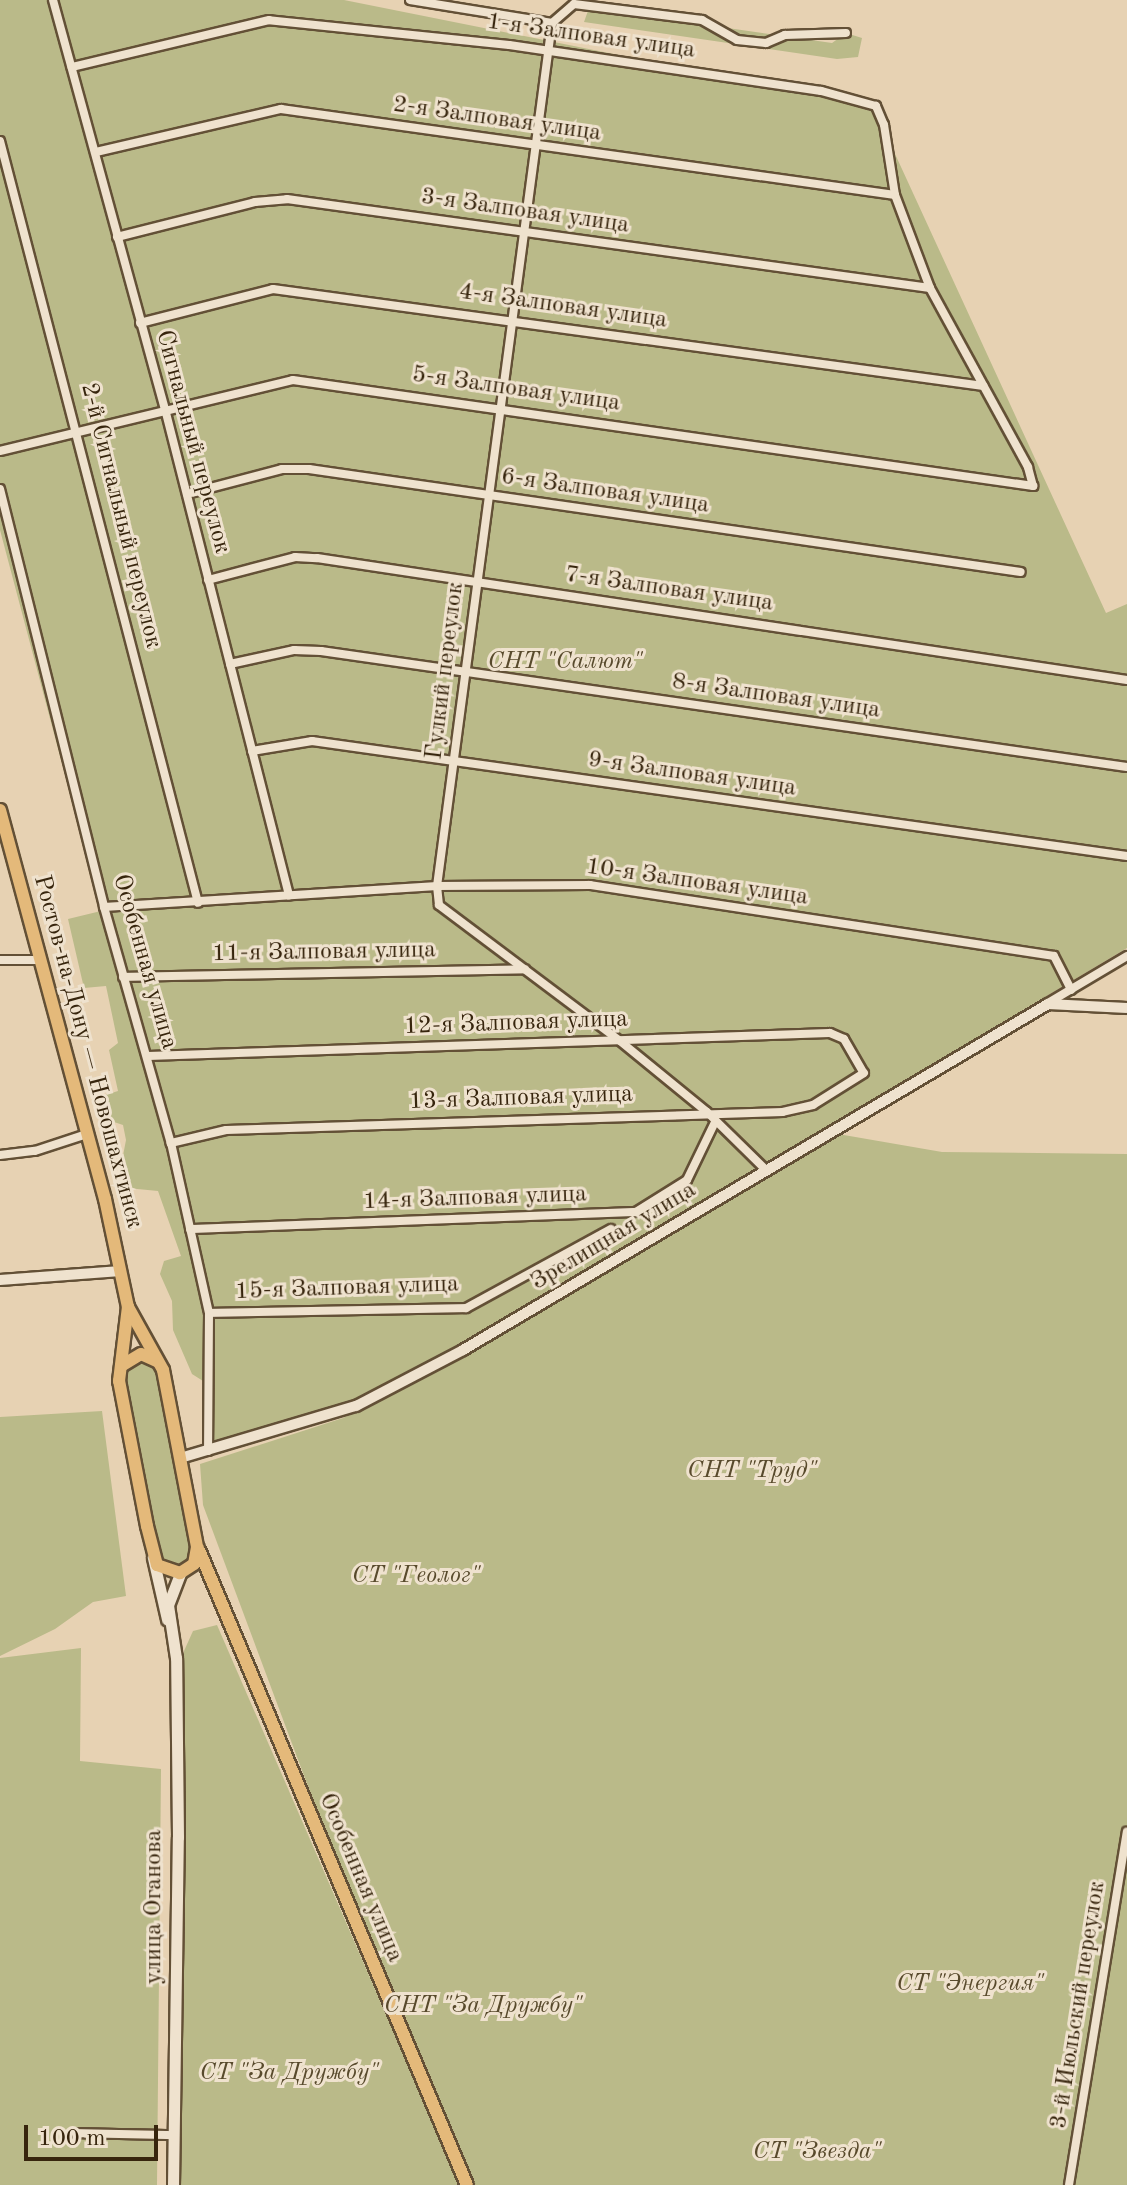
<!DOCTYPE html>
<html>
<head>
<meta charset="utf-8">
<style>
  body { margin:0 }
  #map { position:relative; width:1127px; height:2185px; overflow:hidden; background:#e7d2b3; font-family:"Old Standard TT",serif }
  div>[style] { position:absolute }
  .green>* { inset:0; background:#baba89 }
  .roads { filter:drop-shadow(2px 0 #635036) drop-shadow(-2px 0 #635036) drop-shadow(0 2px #635036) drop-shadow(0 -2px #635036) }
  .minor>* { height:8px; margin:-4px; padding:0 4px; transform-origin:4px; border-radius:4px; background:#efe2ce }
  .tertiary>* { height:10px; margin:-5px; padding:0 5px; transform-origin:5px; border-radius:5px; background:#efe2ce }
  .secondary>* { height:11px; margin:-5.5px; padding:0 5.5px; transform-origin:5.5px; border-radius:5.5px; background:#efe2ce }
  .primary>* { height:12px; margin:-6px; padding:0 6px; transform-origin:6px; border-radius:6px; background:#e4b97a }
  span { translate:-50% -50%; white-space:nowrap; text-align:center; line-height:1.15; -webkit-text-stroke:6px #efe2ce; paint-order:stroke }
  .street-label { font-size:24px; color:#37250d }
  .park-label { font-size:24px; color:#584a2c; font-style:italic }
  .scale { position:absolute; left:24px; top:2125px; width:134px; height:36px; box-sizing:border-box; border:4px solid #37250d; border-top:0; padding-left:10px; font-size:24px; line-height:28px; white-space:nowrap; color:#37250d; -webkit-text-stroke:6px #efe2ce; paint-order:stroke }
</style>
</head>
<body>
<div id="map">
  <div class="green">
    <i style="clip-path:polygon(0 0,344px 0,873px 106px,1106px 613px,1127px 604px,1127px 948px,479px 1335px,342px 1408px,206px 1448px,205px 1369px,203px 1381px,192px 1374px,173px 1330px,172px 1301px,160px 1274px,164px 1261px,181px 1256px,158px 1191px,117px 1187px,126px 1140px,123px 1125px,111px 1121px,105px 1095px,118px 1091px,109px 1050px,118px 1043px,106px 986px,84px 988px,68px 919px,101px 911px,0 530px)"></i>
    <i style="clip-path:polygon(589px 8px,832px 43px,846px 33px,862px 38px,858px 57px,837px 59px,584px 22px)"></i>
    <i style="clip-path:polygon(838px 1134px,942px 1152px,1127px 1154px,1127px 2185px,473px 2185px,328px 1840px,203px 1505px,200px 1464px,343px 1418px,393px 1394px)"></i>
    <i style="clip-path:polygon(143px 1360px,157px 1372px,192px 1549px,187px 1563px,176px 1568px,159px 1557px,124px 1379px,126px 1368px)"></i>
    <i style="clip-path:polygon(102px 1411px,126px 1596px,93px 1602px,55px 1629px,0 1656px,0 1417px)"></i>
    <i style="clip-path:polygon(217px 1625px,460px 2185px,174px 2185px,184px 1651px,193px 1631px)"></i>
    <i style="clip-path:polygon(81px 1648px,80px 1761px,161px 1769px,157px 2185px,0 2185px,0 1658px)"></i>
  </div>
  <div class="roads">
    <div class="minor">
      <i style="left:53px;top:0;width:424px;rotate:74.7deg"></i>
      <i style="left:165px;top:409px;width:502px;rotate:75.69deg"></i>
      <i style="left:410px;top:0;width:144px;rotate:9.2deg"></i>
      <i style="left:552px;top:23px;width:29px;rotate:-41deg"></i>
      <i style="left:574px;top:4px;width:129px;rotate:7.1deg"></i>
      <i style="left:702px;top:20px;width:40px;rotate:29.7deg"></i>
      <i style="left:737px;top:40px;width:29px;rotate:6deg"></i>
      <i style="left:766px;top:43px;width:21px;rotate:-23deg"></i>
      <i style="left:785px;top:35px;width:61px;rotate:-1.9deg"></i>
      <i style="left:552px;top:23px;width:871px;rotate:97.59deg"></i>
      <i style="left:437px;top:886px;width:19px;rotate:84deg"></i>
      <i style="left:439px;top:905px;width:226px;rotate:36.9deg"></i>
      <i style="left:620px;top:1041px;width:112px;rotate:39.2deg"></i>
      <i style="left:707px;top:1112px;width:84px;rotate:44.5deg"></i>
      <i style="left:0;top:141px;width:787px;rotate:75.43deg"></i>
      <i style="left:96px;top:152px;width:190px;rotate:-13.1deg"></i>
      <i style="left:281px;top:109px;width:620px;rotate:7.97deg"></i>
      <i style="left:117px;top:237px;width:142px;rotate:-14.2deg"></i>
      <i style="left:255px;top:202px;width:32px;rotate:-5deg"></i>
      <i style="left:287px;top:199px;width:649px;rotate:7.88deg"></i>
      <i style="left:140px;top:323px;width:137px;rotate:-14.3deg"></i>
      <i style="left:273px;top:289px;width:717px;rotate:7.78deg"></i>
      <i style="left:0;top:451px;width:301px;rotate:-13.6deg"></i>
      <i style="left:293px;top:380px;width:748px;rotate:8.15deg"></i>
      <i style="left:1033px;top:486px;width:20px;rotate:-105deg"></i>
      <i style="left:1028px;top:467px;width:204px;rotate:-118.7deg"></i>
      <i style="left:930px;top:288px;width:99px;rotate:-110.6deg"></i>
      <i style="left:895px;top:195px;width:71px;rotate:-98.9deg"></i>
      <i style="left:884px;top:125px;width:21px;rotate:-113deg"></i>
      <i style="left:876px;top:106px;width:57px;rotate:-164.7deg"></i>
      <i style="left:821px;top:91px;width:315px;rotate:-171.6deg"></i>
      <i style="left:509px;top:45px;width:241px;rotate:-174.1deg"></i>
      <i style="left:269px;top:20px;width:203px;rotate:166.6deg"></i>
      <i style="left:0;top:489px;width:431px;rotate:76deg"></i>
      <i style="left:104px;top:907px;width:245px;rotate:74.2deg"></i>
      <i style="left:171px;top:1143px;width:174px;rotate:77.4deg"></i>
      <i style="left:209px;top:1313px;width:138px;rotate:90.4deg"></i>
      <i style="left:187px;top:494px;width:98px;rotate:-14.7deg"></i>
      <i style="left:282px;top:469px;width:27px"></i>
      <i style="left:309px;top:469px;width:719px;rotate:8.23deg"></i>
      <i style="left:208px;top:580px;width:90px;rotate:-14.8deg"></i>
      <i style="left:295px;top:557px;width:22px;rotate:3deg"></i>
      <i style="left:317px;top:558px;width:819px;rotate:8.57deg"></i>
      <i style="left:230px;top:664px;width:66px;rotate:-12.3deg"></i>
      <i style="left:294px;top:650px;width:27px;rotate:2deg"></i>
      <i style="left:321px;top:651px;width:814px;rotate:8.19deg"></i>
      <i style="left:252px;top:751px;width:61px;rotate:-9.5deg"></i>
      <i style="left:312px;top:741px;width:823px;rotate:8.03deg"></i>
      <i style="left:104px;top:907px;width:334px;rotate:-3.6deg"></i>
      <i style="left:437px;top:886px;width:153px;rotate:-0.4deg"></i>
      <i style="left:590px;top:885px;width:469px;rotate:8.7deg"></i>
      <i style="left:1054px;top:956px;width:38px;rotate:63deg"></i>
      <i style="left:0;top:960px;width:39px"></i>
      <i style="left:123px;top:977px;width:402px;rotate:-1.1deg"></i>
      <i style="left:1048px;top:1003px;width:92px;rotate:-30.7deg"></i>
      <i style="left:148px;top:1056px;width:682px;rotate:-1.93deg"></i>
      <i style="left:830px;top:1033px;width:15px;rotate:23deg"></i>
      <i style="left:844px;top:1039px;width:39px;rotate:60deg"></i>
      <i style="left:864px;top:1073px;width:60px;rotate:147.9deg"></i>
      <i style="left:813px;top:1105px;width:31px;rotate:167deg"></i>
      <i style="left:783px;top:1112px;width:557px;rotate:178.15deg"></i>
      <i style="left:226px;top:1130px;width:57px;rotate:166.7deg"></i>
      <i style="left:0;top:1155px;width:35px;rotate:-7deg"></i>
      <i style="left:35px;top:1151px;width:55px;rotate:-18.1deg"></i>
      <i style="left:190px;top:1229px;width:446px;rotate:-2.2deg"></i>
      <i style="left:636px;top:1212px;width:60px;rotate:-32.1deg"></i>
      <i style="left:687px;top:1180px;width:64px;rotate:-64.2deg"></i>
      <i style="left:209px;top:1313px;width:257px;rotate:-1.1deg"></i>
      <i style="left:466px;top:1308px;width:165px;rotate:-28.6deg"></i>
      <i style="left:76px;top:2133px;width:98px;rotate:1.2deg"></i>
      <i style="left:1069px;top:2185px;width:358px;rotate:-80.7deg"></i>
    </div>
    <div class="tertiary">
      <i style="left:0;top:1280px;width:121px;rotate:-4.3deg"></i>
      <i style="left:180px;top:1458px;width:184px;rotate:-16.5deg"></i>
      <i style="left:356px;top:1406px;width:121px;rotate:-27.6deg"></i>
      <i style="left:463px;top:1350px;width:680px;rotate:-30.6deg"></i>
      <i style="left:1048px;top:1004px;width:79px;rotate:2.9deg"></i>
    </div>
    <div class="secondary">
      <i style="left:153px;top:1558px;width:63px;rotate:77.1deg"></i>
      <i style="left:173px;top:2185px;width:348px;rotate:-89.2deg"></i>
      <i style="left:178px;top:1837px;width:179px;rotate:-90.6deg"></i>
      <i style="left:176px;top:1658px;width:54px;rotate:-98.6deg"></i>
      <i style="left:168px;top:1605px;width:34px;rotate:-69deg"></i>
    </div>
    <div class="primary">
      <i style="left:0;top:810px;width:403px;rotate:74.9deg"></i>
      <i style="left:105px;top:1199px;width:110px;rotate:78deg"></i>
      <i style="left:128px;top:1307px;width:72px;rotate:60.9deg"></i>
      <i style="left:163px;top:1370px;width:180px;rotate:79.1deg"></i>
      <i style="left:197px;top:1547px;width:17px;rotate:100deg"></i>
      <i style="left:194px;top:1564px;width:17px;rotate:147deg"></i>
      <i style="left:180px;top:1573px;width:24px;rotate:-161deg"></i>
      <i style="left:157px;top:1565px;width:40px;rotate:-104.4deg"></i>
      <i style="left:147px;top:1526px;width:148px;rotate:-100.9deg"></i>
      <i style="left:119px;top:1381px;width:75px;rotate:-83.1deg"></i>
      <i style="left:121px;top:1366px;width:23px;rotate:-31deg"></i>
      <i style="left:141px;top:1354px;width:17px;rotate:24deg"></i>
      <i style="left:199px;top:1550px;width:689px;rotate:67.12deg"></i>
    </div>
  </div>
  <div class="street-label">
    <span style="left:591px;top:37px;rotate:8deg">1-я Залповая улица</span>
    <span style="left:497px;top:120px;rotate:8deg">2-я Залповая улица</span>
    <span style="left:525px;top:212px;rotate:8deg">3-я Залповая улица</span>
    <span style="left:563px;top:307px;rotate:8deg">4-я Залповая улица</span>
    <span style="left:516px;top:390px;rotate:8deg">5-я Залповая улица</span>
    <span style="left:192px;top:442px;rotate:75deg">Сигнальный переулок</span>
    <span style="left:605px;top:492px;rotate:8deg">6-я Залповая улица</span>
    <span style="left:120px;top:516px;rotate:76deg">2-й Сигнальный переулок</span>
    <span style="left:669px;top:590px;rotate:8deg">7-я Залповая улица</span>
    <span style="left:446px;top:671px;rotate:-83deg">Гулкий переулок</span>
    <span style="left:776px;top:697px;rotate:8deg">8-я Залповая улица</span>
    <span style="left:692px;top:775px;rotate:8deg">9-я Залповая улица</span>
    <span style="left:697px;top:883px;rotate:8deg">10-я Залповая улица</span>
    <span style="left:324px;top:953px;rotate:-1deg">11-я Залповая улица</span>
    <span style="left:144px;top:962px;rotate:74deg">Особенная улица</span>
    <span style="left:516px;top:1024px;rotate:-2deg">12-я Залповая улица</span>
    <span style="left:87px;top:1052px;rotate:75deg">Ростов-на-Дону — Новошахтинск</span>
    <span style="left:521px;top:1099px;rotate:-2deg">13-я Залповая улица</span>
    <span style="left:475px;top:1199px;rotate:-2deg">14-я Залповая улица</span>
    <span style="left:614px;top:1237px;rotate:-31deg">Зрелищная улица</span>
    <span style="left:347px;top:1289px;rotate:-2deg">15-я Залповая улица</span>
    <span style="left:360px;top:1878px;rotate:67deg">Особенная улица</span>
    <span style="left:155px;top:1907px;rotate:-90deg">улица Оганова</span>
    <span style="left:1079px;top:2005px;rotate:-81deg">3-й Июльский переулок</span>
  </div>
  <div class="park-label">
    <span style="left:565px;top:663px">СНТ "Салют"</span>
    <span style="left:752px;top:1472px">СНТ "Труд"</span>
    <span style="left:416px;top:1577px">СТ "Геолог"</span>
    <span style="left:970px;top:1985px">СТ "Энергия"</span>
    <span style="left:483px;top:2007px">СНТ "За Дружбу"</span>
    <span style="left:289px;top:2074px">СТ "За Дружбу"</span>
    <span style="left:817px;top:2153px">СТ "Звезда"</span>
  </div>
  <div class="scale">100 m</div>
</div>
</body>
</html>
